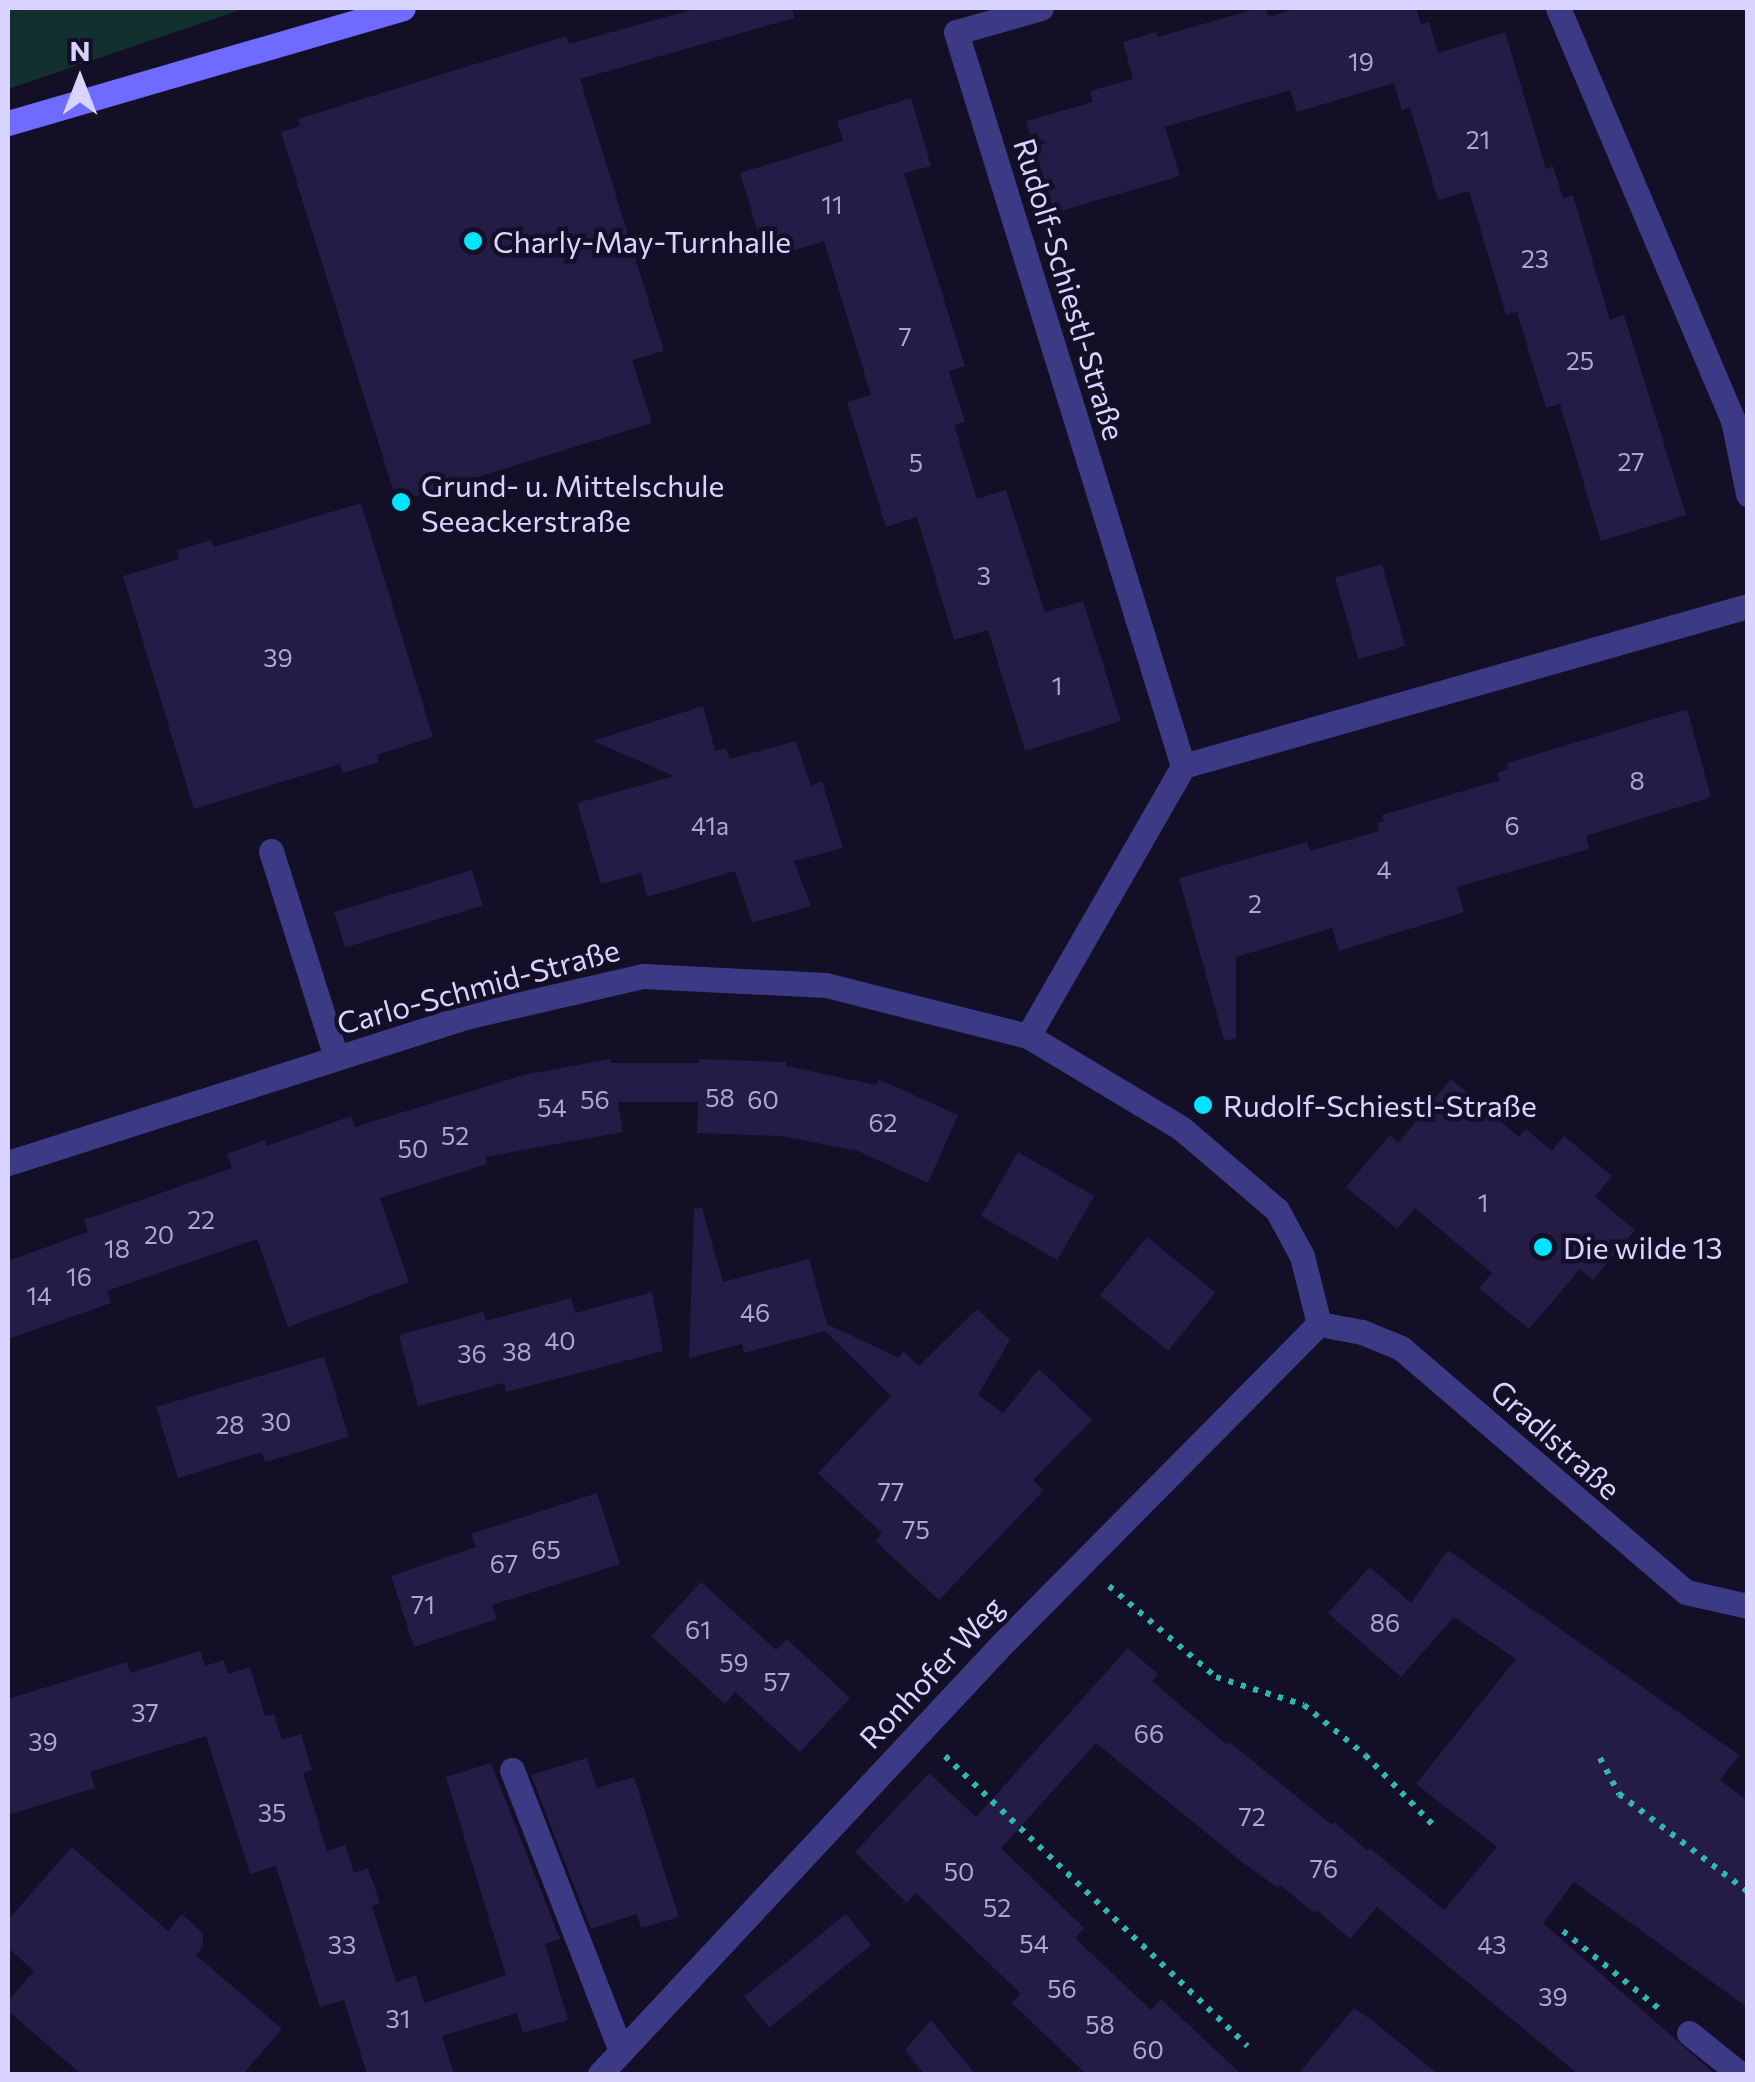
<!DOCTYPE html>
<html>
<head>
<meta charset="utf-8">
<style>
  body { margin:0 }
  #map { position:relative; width:1755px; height:2082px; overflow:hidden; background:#130f26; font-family:Commissioner,sans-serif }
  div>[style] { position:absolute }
  .green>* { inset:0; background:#12302f }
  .building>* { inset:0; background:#241b47; transform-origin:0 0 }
  .path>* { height:6px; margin-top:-3px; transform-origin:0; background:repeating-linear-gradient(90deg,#2fb8b0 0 5px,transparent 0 13px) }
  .lane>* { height:25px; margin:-12.5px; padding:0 12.5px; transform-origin:12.5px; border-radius:12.5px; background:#3d3a85 }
  .street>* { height:25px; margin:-12.5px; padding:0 12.5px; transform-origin:12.5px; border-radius:12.5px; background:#3d3a85 }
  .secondary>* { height:25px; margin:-12.5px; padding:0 12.5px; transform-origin:12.5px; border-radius:12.5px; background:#6f6bff }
  .dots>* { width:28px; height:28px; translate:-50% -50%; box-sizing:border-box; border:5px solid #130f26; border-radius:50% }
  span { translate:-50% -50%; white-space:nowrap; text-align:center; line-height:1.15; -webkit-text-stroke:9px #130f26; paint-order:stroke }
  .number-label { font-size:25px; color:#aca6d1 }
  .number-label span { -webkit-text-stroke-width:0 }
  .poi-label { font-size:30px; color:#d9d4ff }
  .left { translate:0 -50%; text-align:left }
  .street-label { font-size:30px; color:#d9d4ff }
  .frame { position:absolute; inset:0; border:10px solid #d9d4ff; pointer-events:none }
  .north { position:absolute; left:30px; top:30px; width:100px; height:100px; -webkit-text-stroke:8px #130f26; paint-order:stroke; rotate:0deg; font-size:28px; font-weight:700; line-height:40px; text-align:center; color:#d9d4ff }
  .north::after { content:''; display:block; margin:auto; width:35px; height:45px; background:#d9d4ff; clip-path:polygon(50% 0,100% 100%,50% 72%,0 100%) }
</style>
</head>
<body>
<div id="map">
  <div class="green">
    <i style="clip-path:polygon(8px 8px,246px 8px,8px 89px)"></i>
  </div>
  <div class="building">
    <i style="clip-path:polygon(698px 8px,792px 8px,794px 18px,580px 79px,664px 351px,632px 360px,652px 423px,397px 502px,281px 132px,300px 126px,298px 119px,566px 36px,569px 44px)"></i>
    <i style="clip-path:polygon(1259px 8px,1265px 8px,1268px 17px,1300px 8px,1416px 8px,1421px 24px,1429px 22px,1438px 53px,1505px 32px,1546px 169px,1553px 166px,1563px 198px,1573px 195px,1610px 320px,1624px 315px,1686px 515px,1601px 541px,1560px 404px,1546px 408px,1517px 312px,1506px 315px,1469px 191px,1438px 200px,1410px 107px,1402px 110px,1394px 83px,1297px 112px,1290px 90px,1165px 127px,1180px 176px,1054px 213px,1026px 121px,1093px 102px,1090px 91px,1133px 79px,1123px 42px,1156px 32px,1158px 37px)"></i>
    <i style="clip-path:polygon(911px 98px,931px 166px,904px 173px,965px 366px,949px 371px,965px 422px,954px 425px,977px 499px,1006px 490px,1045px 612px,1083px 601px,1121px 721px,1025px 751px,988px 630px,954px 640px,917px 517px,886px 527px,847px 402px,871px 395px,824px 241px,766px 259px,740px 173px,843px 141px,837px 121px)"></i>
    <i style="clip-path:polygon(361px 503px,433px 737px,377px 755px,379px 762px,343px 773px,340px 764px,194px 809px,123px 576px,179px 559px,177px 550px,211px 540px,214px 547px)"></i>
    <i style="left:1382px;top:564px;width:85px;height:49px;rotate:74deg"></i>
    <i style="clip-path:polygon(703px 706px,715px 751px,726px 748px,730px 759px,796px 741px,811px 786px,822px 781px,843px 848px,794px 861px,811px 906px,752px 923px,735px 871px,647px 897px,641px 873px,601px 884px,577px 803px,674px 776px,593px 741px)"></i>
    <i style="clip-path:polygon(1687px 709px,1711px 797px,1586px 836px,1589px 849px,1457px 887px,1464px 912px,1339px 951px,1332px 928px,1236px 957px,1236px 1039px,1224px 1040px,1179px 878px,1307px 842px,1310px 851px,1379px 831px,1377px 823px,1384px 821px,1382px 815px,1500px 780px,1497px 773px,1508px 769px,1507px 763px)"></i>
    <i style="left:472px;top:870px;width:37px;height:144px;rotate:73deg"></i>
    <i style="clip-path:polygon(610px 1059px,611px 1063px,699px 1063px,699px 1059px,786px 1062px,786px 1066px,876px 1085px,878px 1079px,958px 1115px,928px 1183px,858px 1151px,781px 1136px,697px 1133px,698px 1102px,618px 1102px,623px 1132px,485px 1157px,487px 1164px,380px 1198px,409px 1282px,288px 1327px,257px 1239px,107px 1291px,111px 1303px,8px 1339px,8px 1261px,88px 1232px,84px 1220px,232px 1168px,227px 1154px,265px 1140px,267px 1146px,351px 1116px,355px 1127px,523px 1075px)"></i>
    <i style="clip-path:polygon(1451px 1079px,1519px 1137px,1526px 1129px,1552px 1151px,1564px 1136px,1612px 1176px,1595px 1197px,1635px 1230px,1593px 1280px,1580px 1269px,1529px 1329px,1479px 1288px,1492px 1273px,1415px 1208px,1397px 1229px,1346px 1187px,1390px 1135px,1398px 1143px)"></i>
    <i style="left:1018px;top:1152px;width:88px;height:74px;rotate:30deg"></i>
    <i style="clip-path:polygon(702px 1208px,723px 1282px,809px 1259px,827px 1324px,899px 1358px,903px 1351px,919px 1366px,977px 1309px,1010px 1340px,978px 1395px,1003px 1413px,1039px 1369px,1092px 1420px,1033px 1480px,1044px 1490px,939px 1600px,875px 1541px,882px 1533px,818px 1473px,891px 1396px,825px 1331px,744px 1353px,742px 1344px,689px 1358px,694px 1209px)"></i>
    <i style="left:1147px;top:1237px;width:88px;height:75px;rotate:39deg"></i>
    <i style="clip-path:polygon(652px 1292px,663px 1351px,506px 1392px,504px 1383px,418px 1406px,399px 1335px,483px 1312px,486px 1321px,571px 1298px,575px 1313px)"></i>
    <i style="clip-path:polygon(324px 1357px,349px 1437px,265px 1462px,262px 1452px,178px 1478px,156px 1407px)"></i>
    <i style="clip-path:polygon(597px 1493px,620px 1564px,492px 1605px,497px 1619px,414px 1647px,391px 1576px,476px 1547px,471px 1534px)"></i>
    <i style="clip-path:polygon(1448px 1550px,1739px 1755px,1720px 1780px,1748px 1801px,1748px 2008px,1574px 1882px,1543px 1923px,1715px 2074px,1578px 2074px,1377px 1907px,1350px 1939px,1317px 1910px,1314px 1913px,1280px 1885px,1278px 1888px,1242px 1862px,1096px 1743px,1001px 1848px,1084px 1928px,1075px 1938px,1151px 2010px,1161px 1999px,1241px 2074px,1086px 2074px,1012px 2003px,1021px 1994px,946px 1922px,916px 1893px,907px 1903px,855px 1852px,929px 1773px,976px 1817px,1128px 1648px,1158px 1674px,1152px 1681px,1227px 1745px,1229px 1742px,1332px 1825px,1334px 1822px,1368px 1851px,1370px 1848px,1444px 1910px,1497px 1847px,1416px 1784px,1516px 1659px,1454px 1617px,1401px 1677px,1328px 1613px,1370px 1567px,1411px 1603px)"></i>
    <i style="clip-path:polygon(701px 1582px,776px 1650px,787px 1639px,850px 1698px,800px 1752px,735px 1692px,725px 1704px,651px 1636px)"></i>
    <i style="clip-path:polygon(200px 1651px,205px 1666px,224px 1660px,228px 1674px,250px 1667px,265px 1716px,274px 1714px,282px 1740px,301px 1734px,312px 1770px,303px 1773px,327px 1851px,345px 1845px,354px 1873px,368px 1868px,380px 1903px,372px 1906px,396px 1982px,416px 1975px,424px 2003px,506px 1975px,446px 1777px,491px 1763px,560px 1939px,545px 1944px,568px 2020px,523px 2033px,517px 2013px,442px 2036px,454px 2074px,367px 2074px,344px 2000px,320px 2007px,276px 1866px,250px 1874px,206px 1736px,90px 1772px,95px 1788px,8px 1815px,8px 1699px,127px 1662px,130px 1673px)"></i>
    <i style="clip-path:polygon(587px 1758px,597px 1788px,634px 1777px,679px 1917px,641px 1928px,637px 1914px,591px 1929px,531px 1775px)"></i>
    <i style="clip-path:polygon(72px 1847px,168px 1931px,182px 1914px,203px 1933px,203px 1947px,196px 1955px,282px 2029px,243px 2074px,81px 2074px,8px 2011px,8px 2001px,34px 1971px,8px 1948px,8px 1920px)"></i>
    <i style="left:846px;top:1914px;width:40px;height:131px;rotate:51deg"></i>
    <i style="clip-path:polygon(1354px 2008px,1373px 2021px,1438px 2074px,1298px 2074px)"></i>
    <i style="clip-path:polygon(931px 2020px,975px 2074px,924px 2074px,905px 2050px)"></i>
  </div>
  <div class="path">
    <i style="left:1109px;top:1586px;width:140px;rotate:40.4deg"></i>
    <i style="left:1216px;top:1677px;width:92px;rotate:17.7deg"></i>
    <i style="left:1304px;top:1705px;width:79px;rotate:39.3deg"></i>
    <i style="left:1365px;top:1755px;width:103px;rotate:45.8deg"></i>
    <i style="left:945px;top:1756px;width:419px;rotate:43.8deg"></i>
    <i style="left:1600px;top:1758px;width:41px;rotate:62.2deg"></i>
    <i style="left:1619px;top:1794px;width:162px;rotate:37.2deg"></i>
    <i style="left:1563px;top:1931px;width:129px;rotate:39deg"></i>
  </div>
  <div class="lane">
    <i style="left:271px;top:851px;width:216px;rotate:72.5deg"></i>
    <i style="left:1028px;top:1036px;width:179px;rotate:31deg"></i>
    <i style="left:1181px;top:1128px;width:126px;rotate:40.5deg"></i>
    <i style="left:1277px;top:1210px;width:52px;rotate:61.5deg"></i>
    <i style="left:1302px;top:1256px;width:70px;rotate:76deg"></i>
    <i style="left:512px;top:1770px;width:301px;rotate:68.8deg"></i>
    <i style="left:1689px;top:2033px;width:65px;rotate:38.8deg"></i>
  </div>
  <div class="street">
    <i style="left:1041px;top:8px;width:88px;rotate:164.2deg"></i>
    <i style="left:956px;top:32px;width:768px;rotate:72.82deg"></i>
    <i style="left:1558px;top:8px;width:448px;rotate:67deg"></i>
    <i style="left:1733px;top:420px;width:76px;rotate:78.5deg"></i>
    <i style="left:8px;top:1163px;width:480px;rotate:-17.7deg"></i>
    <i style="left:465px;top:1017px;width:183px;rotate:-13deg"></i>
    <i style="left:643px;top:976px;width:183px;rotate:2.8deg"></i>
    <i style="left:826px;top:985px;width:208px;rotate:14.2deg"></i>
    <i style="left:1028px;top:1036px;width:311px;rotate:-60.1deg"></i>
    <i style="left:1183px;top:766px;width:587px;rotate:-15.81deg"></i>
    <i style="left:600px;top:2074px;width:589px;rotate:-46.93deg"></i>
    <i style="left:1002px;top:1644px;width:450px;rotate:-45.3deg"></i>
    <i style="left:1319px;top:1324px;width:44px;rotate:10.5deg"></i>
    <i style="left:1362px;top:1332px;width:42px;rotate:22.3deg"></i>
    <i style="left:1401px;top:1348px;width:375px;rotate:40.6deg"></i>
    <i style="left:1686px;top:1592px;width:64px;rotate:12.7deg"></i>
  </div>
  <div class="secondary">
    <i style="left:8px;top:123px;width:411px;rotate:-16.2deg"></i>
  </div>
  <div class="dots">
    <i style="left:473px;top:241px;background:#00e5ff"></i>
    <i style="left:401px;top:502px;background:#00e5ff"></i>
    <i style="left:1203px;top:1105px;background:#00e5ff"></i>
    <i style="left:1543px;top:1247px;background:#00e5ff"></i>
  </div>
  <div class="number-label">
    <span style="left:1361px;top:61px">19</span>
    <span style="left:1478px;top:139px">21</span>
    <span style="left:832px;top:204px">11</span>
    <span style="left:1535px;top:258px">23</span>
    <span style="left:905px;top:336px">7</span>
    <span style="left:1580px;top:360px">25</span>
    <span style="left:1631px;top:461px">27</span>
    <span style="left:916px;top:462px">5</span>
    <span style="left:984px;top:575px">3</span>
    <span style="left:278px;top:657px">39</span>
    <span style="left:1057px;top:685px">1</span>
    <span style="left:1637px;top:780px">8</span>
    <span style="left:710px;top:825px">41a</span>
    <span style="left:1512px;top:825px">6</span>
    <span style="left:1384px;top:869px">4</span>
    <span style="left:1255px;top:903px">2</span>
    <span style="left:720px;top:1097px">58</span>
    <span style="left:595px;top:1099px">56</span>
    <span style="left:763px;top:1099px">60</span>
    <span style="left:552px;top:1107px">54</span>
    <span style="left:883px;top:1122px">62</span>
    <span style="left:455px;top:1135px">52</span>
    <span style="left:413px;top:1148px">50</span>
    <span style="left:1483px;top:1202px">1</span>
    <span style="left:201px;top:1219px">22</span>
    <span style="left:159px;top:1234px">20</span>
    <span style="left:117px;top:1248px">18</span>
    <span style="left:79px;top:1276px">16</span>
    <span style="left:39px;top:1295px">14</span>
    <span style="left:755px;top:1312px">46</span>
    <span style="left:560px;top:1340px">40</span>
    <span style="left:517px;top:1351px">38</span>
    <span style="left:472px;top:1353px">36</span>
    <span style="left:276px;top:1421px">30</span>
    <span style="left:230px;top:1424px">28</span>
    <span style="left:891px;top:1491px">77</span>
    <span style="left:916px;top:1529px">75</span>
    <span style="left:546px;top:1549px">65</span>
    <span style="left:504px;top:1563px">67</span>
    <span style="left:423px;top:1604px">71</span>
    <span style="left:1385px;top:1622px">86</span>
    <span style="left:698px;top:1629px">61</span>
    <span style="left:734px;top:1662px">59</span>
    <span style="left:777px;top:1681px">57</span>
    <span style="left:145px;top:1712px">37</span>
    <span style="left:1149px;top:1733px">66</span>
    <span style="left:43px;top:1741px">39</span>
    <span style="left:272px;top:1812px">35</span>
    <span style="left:1252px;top:1816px">72</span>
    <span style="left:1324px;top:1868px">76</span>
    <span style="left:959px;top:1871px">50</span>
    <span style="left:997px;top:1907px">52</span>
    <span style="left:1034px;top:1943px">54</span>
    <span style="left:342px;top:1944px">33</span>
    <span style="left:1492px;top:1944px">43</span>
    <span style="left:1062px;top:1988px">56</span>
    <span style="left:1553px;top:1996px">39</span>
    <span style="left:398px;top:2018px">31</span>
    <span style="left:1100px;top:2024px">58</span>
    <span style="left:1148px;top:2049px">60</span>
  </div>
  <div class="poi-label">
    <span class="left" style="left:493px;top:241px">Charly-May-Turnhalle</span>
    <span class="left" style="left:421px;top:502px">Grund- u. Mittelschule<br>Seeackerstraße</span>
    <span class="left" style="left:1223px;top:1105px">Rudolf-Schiestl-Straße</span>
    <span class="left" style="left:1563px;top:1247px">Die wilde 13</span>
  </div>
  <div class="street-label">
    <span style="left:1070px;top:289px;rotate:73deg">Rudolf-Schiestl-Straße</span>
    <span style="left:478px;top:986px;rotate:-15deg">Carlo-Schmid-Straße</span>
    <span style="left:1556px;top:1439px;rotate:42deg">Gradlstraße</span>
    <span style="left:931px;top:1672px;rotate:-47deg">Ronhofer Weg</span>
  </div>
  <div class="frame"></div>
  <div class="north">N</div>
</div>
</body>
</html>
